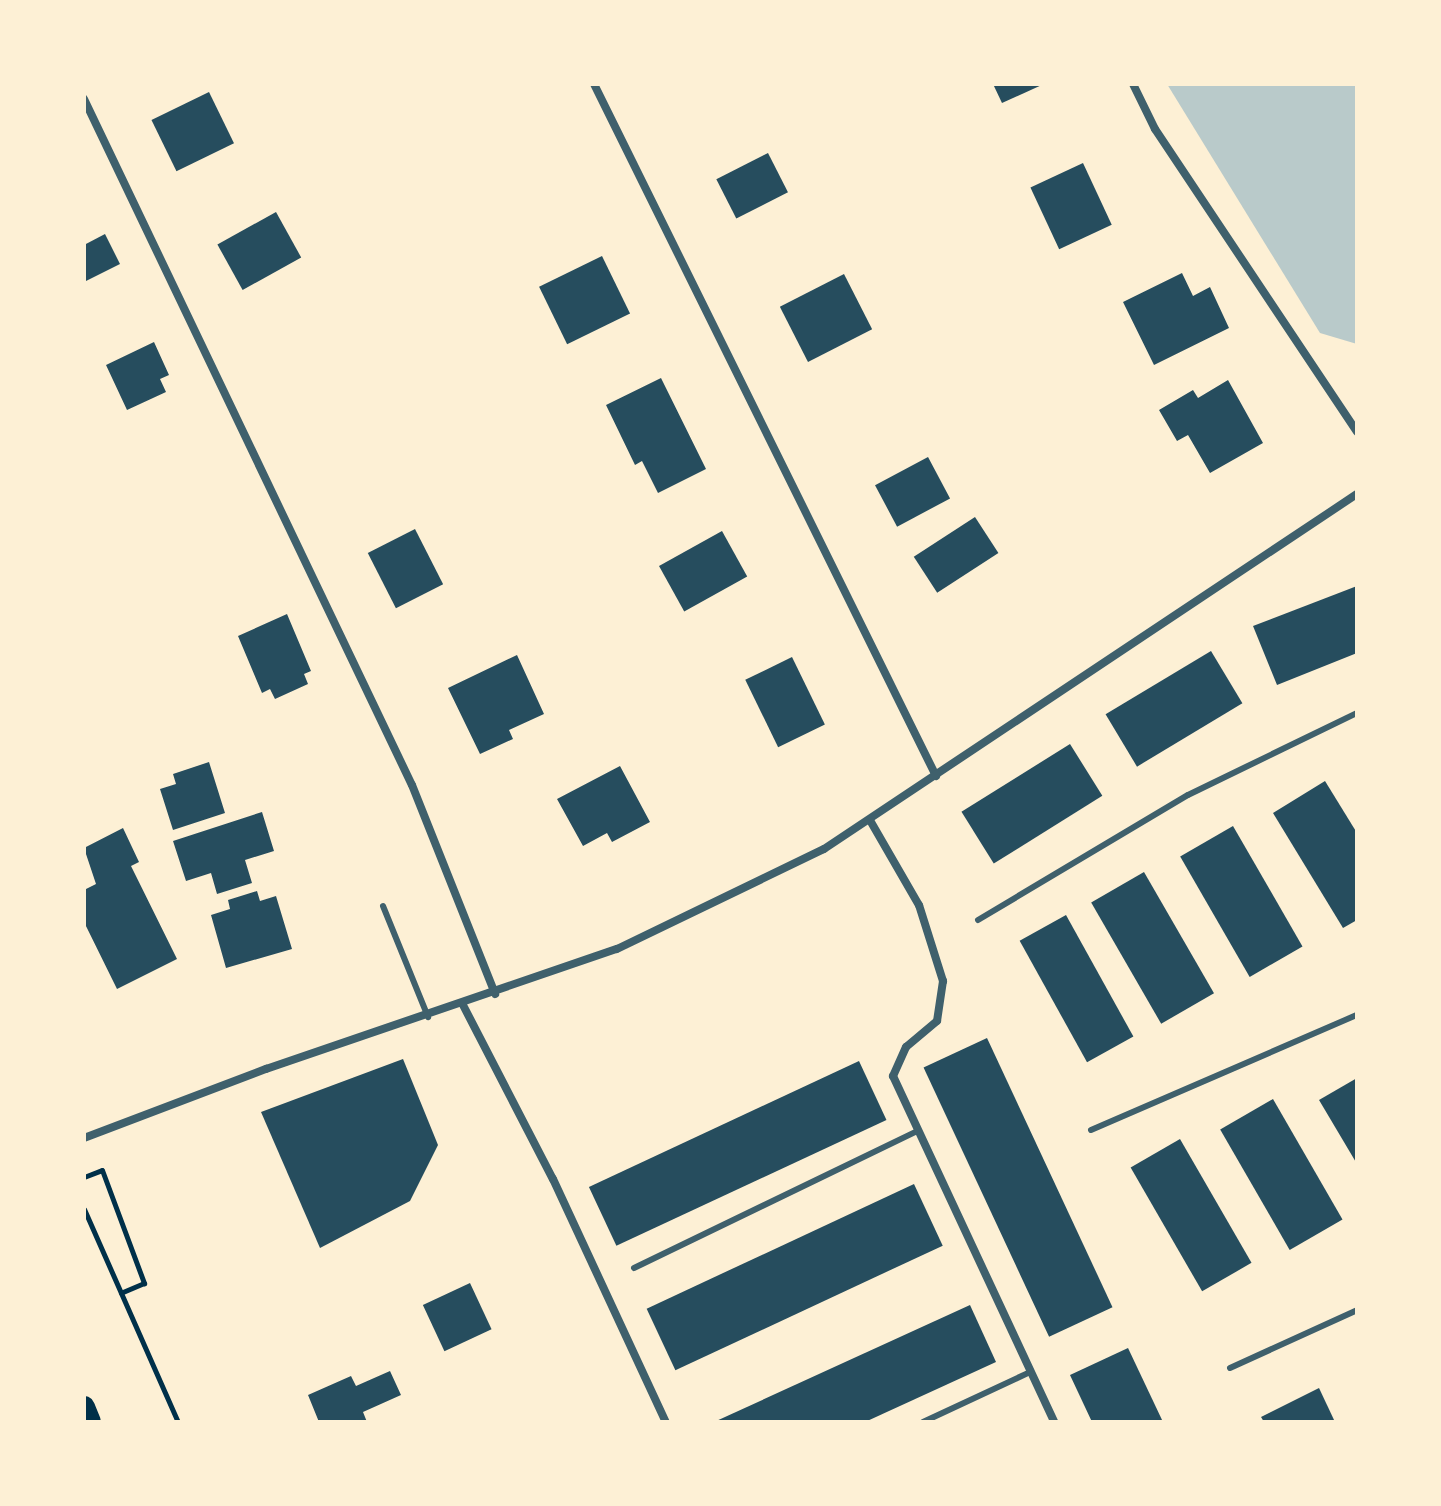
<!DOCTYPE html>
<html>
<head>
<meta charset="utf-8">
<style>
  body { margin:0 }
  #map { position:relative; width:1441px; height:1506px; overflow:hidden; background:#fdf0d5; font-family:"Crimson Pro",serif }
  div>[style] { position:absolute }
  .green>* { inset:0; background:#b9caca }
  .building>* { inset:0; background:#264d5e; transform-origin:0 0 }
  .path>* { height:5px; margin:-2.5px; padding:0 2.5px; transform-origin:2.5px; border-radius:2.5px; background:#003049 }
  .service>* { height:6px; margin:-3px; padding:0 3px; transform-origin:3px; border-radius:3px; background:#3f606c }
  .minor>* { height:8px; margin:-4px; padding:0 4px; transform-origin:4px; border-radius:4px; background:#3f606c }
  .trunk>* { height:22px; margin:-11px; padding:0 11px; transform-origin:11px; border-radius:11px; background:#003049 }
  span { translate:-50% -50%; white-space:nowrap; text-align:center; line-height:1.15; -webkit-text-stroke:6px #fdf0d5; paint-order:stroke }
  .frame { position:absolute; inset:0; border:86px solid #fdf0d5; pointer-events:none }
</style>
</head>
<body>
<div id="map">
  <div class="green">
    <i style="clip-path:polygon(1167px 84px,1357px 84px,1357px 344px,1320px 333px)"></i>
  </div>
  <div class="building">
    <i style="clip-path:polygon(993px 84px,1044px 84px,1002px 103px)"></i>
    <i style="left:209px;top:92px;width:57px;height:64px;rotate:64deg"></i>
    <i style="left:768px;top:153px;width:44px;height:58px;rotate:63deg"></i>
    <i style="left:1083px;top:163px;width:68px;height:58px;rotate:65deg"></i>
    <i style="left:276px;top:212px;width:52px;height:67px;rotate:61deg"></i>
    <i style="clip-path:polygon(105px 234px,120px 264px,84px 282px,84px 245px)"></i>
    <i style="left:602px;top:256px;width:64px;height:70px;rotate:64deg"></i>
    <i style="clip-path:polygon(1182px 273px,1193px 296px,1210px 287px,1229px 328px,1154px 365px,1123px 302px)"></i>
    <i style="left:844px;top:274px;width:62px;height:72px;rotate:63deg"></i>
    <i style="clip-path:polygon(154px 342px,169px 375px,160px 379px,166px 392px,127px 410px,106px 365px)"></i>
    <i style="clip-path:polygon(661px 378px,706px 469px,658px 493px,642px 461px,635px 465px,606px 405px)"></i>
    <i style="clip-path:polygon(1228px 380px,1263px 443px,1210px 473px,1188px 435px,1177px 441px,1159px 410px,1193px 390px,1198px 398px)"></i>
    <i style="left:928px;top:457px;width:47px;height:60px;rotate:62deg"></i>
    <i style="left:975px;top:517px;width:43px;height:73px;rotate:57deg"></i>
    <i style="left:415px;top:529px;width:62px;height:53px;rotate:63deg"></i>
    <i style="left:722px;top:531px;width:52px;height:72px;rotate:61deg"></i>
    <i style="clip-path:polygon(1357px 586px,1357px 653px,1277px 685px,1253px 626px)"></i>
    <i style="clip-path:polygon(287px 614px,311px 671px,304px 674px,308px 684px,275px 699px,270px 689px,262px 693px,238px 636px)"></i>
    <i style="left:1211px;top:651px;width:61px;height:123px;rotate:59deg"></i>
    <i style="clip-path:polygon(517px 655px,544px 714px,509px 730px,513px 739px,480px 754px,448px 688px)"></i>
    <i style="left:792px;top:657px;width:75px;height:52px;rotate:64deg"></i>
    <i style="left:1070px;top:744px;width:61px;height:128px;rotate:58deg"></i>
    <i style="clip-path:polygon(209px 762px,225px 813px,173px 830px,160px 789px,176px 784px,173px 774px)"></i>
    <i style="clip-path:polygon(620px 766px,650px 822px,612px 842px,607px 833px,583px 846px,557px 799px)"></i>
    <i style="clip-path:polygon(1325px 781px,1357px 833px,1357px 920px,1343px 928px,1273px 813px)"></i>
    <i style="clip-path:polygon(262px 812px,274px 851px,245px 860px,252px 883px,217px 894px,211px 873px,186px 881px,173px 841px)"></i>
    <i style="left:1233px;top:826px;width:139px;height:61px;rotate:60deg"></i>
    <i style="clip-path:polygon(123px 828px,139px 862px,131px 866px,177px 959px,117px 989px,84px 922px,84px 890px,96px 884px,84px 848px)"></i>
    <i style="left:1144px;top:872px;width:140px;height:61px;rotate:60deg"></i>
    <i style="clip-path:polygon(257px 891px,260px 901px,276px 896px,292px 949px,226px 968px,211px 915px,230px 909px,228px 900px)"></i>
    <i style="left:1066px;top:915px;width:139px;height:53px;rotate:61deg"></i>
    <i style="left:987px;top:1038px;width:297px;height:70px;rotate:65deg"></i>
    <i style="clip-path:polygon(403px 1059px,438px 1145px,410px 1201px,320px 1248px,261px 1112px)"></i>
    <i style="left:859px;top:1061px;width:65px;height:298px;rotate:65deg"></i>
    <i style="clip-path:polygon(1357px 1078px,1357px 1164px,1319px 1100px)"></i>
    <i style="left:1273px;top:1099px;width:139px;height:61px;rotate:60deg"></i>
    <i style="left:1180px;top:1139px;width:143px;height:57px;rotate:60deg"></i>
    <i style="left:914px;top:1184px;width:68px;height:295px;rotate:65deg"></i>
    <i style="left:470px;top:1283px;width:51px;height:52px;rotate:65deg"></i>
    <i style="clip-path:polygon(970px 1305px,996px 1362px,865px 1422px,714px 1422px)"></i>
    <i style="clip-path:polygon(1128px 1348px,1163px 1422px,1092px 1422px,1070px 1375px)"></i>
    <i style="clip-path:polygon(390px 1371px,401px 1395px,363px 1412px,367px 1422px,319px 1422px,308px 1395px,351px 1376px,356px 1386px)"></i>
    <i style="clip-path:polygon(1319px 1388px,1335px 1422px,1264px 1422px,1261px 1417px)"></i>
  </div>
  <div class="path">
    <i style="left:84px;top:1177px;width:19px;rotate:-21deg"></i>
    <i style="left:102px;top:1170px;width:121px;rotate:69.6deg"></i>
    <i style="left:144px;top:1283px;width:25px;rotate:157deg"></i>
    <i style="left:84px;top:1209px;width:233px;rotate:66.2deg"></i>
  </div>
  <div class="service">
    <i style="left:383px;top:906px;width:120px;rotate:67.9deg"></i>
    <i style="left:978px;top:920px;width:244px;rotate:-30.8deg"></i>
    <i style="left:1188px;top:795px;width:188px;rotate:-25.9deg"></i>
    <i style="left:1091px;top:1130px;width:290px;rotate:-23.4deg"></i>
    <i style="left:634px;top:1268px;width:315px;rotate:-25.8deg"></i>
    <i style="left:1230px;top:1368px;width:140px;rotate:-24.5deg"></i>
    <i style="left:923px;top:1422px;width:118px;rotate:-25deg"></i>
  </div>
  <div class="minor">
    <i style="left:594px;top:84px;width:772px;rotate:63.7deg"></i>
    <i style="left:1133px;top:84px;width:50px;rotate:63.9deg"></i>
    <i style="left:1155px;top:129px;width:364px;rotate:56.3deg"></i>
    <i style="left:84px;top:99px;width:760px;rotate:64.45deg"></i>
    <i style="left:412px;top:785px;width:225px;rotate:68.3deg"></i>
    <i style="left:871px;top:822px;width:96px;rotate:60deg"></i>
    <i style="left:919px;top:905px;width:80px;rotate:72.5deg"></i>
    <i style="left:943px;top:981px;width:40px;rotate:98.5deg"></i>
    <i style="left:937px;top:1021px;width:40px;rotate:140deg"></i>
    <i style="left:906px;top:1047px;width:32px;rotate:114deg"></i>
    <i style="left:893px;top:1076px;width:382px;rotate:65deg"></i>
    <i style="left:463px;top:1005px;width:196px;rotate:62.7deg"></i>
    <i style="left:553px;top:1179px;width:268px;rotate:65.1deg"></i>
    <i style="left:84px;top:1138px;width:195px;rotate:-20.8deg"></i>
    <i style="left:266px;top:1069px;width:371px;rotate:-18.9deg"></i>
    <i style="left:617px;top:949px;width:230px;rotate:-25.8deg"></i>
    <i style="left:824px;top:849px;width:640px;rotate:-33.67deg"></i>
  </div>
  <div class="trunk">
    <i style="left:84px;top:1407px;width:16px;rotate:68deg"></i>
  </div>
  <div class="frame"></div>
</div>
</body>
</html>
